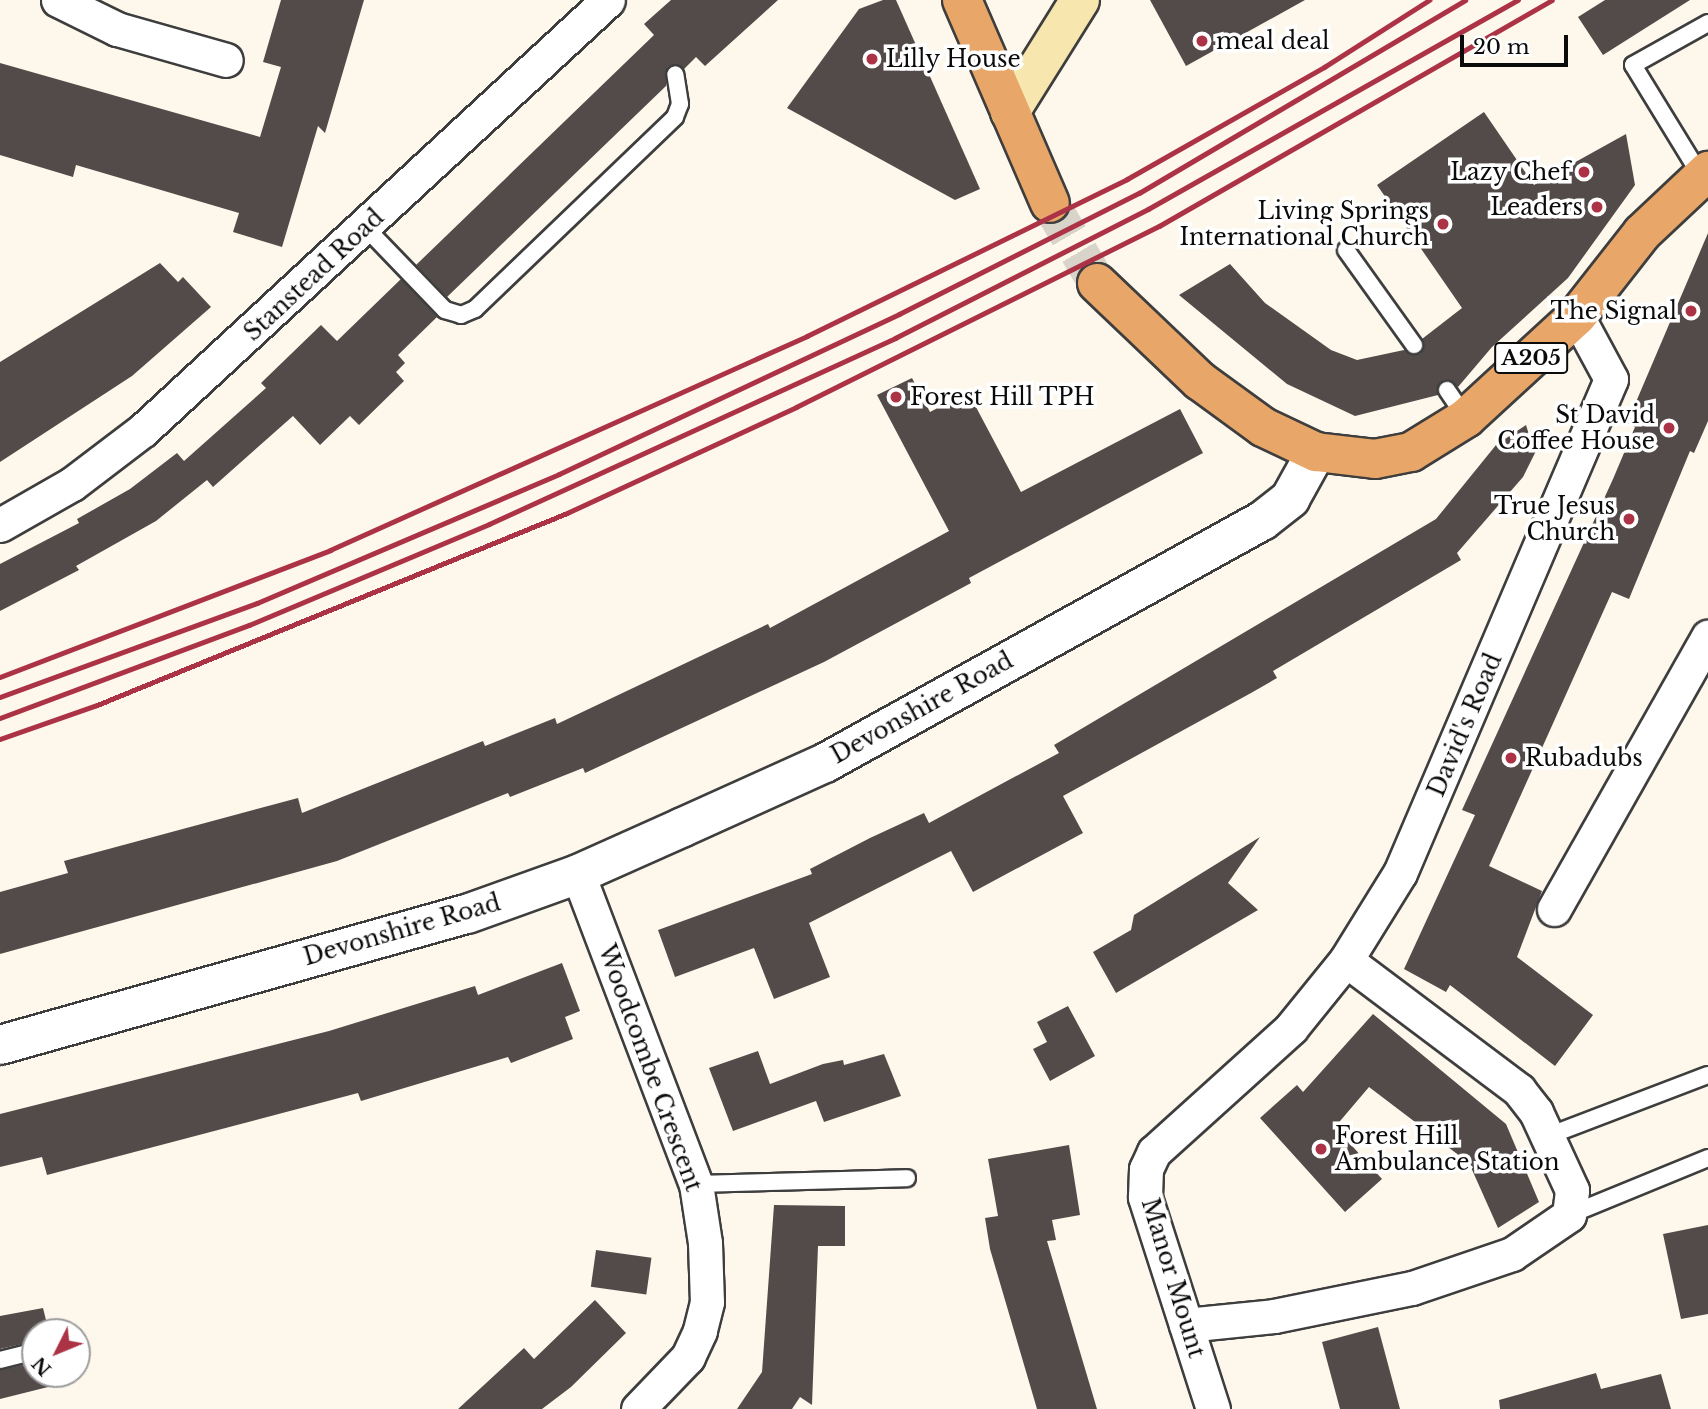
<!DOCTYPE html>
<html>
<head>
<meta charset="utf-8">
<style>
  body { margin:0 }
  #map { position:relative; width:1708px; height:1409px; overflow:hidden; background:#fdf8eb; font-family:"Libre Baskerville",serif }
  div>[style] { position:absolute }
  .building>* { inset:0; background:#534b49; transform-origin:0 0 }
  .trunk-tunnel>* { height:38px; margin-top:-19px; transform-origin:0; background:repeating-linear-gradient(90deg,#d9d4c9 0 38px,transparent 0 57px) }
  .roads { filter:drop-shadow(2px 0 #3e3e3e) drop-shadow(-2px 0 #3e3e3e) drop-shadow(0 2px #3e3e3e) drop-shadow(0 -2px #3e3e3e) }
  .service>* { height:16px; margin:-8px; padding:0 8px; transform-origin:8px; border-radius:8px; background:#fff }
  .minor>* { height:33px; margin:-16.5px; padding:0 16.5px; transform-origin:16.5px; border-radius:16.5px; background:#fff }
  .tertiary>* { height:38px; margin:-19px; padding:0 19px; transform-origin:19px; border-radius:19px; background:#fff }
  .secondary>* { height:38px; margin:-19px; padding:0 19px; transform-origin:19px; border-radius:19px; background:#f7e6ad }
  .trunk>* { height:38px; margin:-19px; padding:0 19px; transform-origin:19px; border-radius:19px; background:#e8a668 }
  .rail>* { height:5px; margin:-2.5px; padding:0 2.5px; transform-origin:2.5px; border-radius:2.5px; background:#ac3246 }
  .dots>* { width:19px; height:19px; translate:-50% -50%; box-sizing:border-box; border:4px solid #fff; border-radius:50% }
  span { translate:-50% -50%; white-space:nowrap; text-align:center; line-height:1.15; -webkit-text-stroke:7px #fff; paint-order:stroke }
  .shield-label span { padding:2px 5px; background:#fff; border:2px solid; border-radius:5px; -webkit-text-stroke-width:0 }
  .shield-label { font-size:21px; color:#0b0b0b; font-weight:700 }
  .poi-label { font-size:23px; color:#0b0b0b }
  .left { translate:0 -50%; text-align:left }
  .right { translate:-100% -50%; text-align:right }
  .street-label { font-size:23px; color:#0b0b0b }
  .north { position:absolute; left:21px; top:1318px; width:70px; height:70px; box-sizing:border-box; background:#fff; border:2px solid #9d9d9d; border-radius:50%; rotate:227deg; font-size:19px; font-weight:700; line-height:28px; text-align:center; color:#0b0b0b }
  .north::after { content:''; display:block; margin:auto; width:24px; height:32px; background:#ac3246; clip-path:polygon(50% 0,100% 100%,50% 72%,0 100%) }
  .scale { position:absolute; left:1460px; top:35px; width:108px; height:32px; box-sizing:border-box; border:4px solid #0b0b0b; border-top:0; padding-left:9px; font-size:21px; line-height:24px; white-space:nowrap; color:#0b0b0b; -webkit-text-stroke:5px #fff; paint-order:stroke }
</style>
</head>
<body>
<div id="map">
  <div class="building">
    <i style="clip-path:polygon(281px 0,364px 0,325px 133px,318px 126px,282px 247px,233px 232px,239px 213px,76px 165px,73px 177px,0 155px,0 63px,260px 137px,281px 67px,263px 62px)"></i>
    <i style="clip-path:polygon(671px 0,778px 0,705px 66px,696px 57px,684px 69px,668px 66px,666px 86px,447px 297px,416px 265px,654px 35px,644px 24px)"></i>
    <i style="clip-path:polygon(883px 0,896px 0,980px 189px,955px 200px,787px 108px,859px 9px)"></i>
    <i style="clip-path:polygon(1150px 0,1305px 0,1186px 66px)"></i>
    <i style="clip-path:polygon(1605px 0,1690px 0,1603px 55px,1578px 17px)"></i>
    <i style="clip-path:polygon(1484px 112px,1534px 185px,1626px 134px,1635px 185px,1568px 278px,1492px 347px,1458px 387px,1446px 380px,1438px 385px,1438px 395px,1355px 416px,1287px 384px,1179px 295px,1230px 264px,1265px 303px,1331px 350px,1357px 360px,1404px 350px,1420px 354px,1422px 339px,1462px 308px,1377px 185px)"></i>
    <i style="clip-path:polygon(1708px 233px,1708px 421px,1694px 453px,1690px 451px,1629px 599px,1612px 592px,1489px 866px,1542px 891px,1517px 957px,1593px 1015px,1555px 1066px,1450px 985px,1446px 992px,1404px 969px,1475px 815px,1462px 810px,1613px 479px,1635px 427px,1627px 423px)"></i>
    <i style="clip-path:polygon(160px 263px,178px 282px,183px 277px,211px 307px,132px 376px,0 462px,0 362px)"></i>
    <i style="clip-path:polygon(401px 279px,437px 317px,398px 355px,405px 363px,396px 372px,404px 381px,359px 425px,350px 416px,320px 445px,293px 416px,213px 487px,207px 480px,156px 521px,76px 566px,79px 570px,0 611px,0 564px,79px 523px,77px 519px,130px 489px,177px 453px,184px 461px,266px 388px,261px 383px,321px 325px,337px 341px)"></i>
    <i style="clip-path:polygon(912px 378px,930px 412px,968px 392px,1021px 492px,1180px 409px,1203px 453px,969px 578px,971px 583px,824px 662px,585px 773px,583px 768px,510px 797px,508px 793px,337px 861px,0 954px,0 892px,68px 873px,64px 861px,298px 798px,302px 813px,483px 741px,485px 746px,555px 718px,557px 724px,768px 624px,770px 628px,949px 531px,877px 395px)"></i>
    <i style="clip-path:polygon(1526px 425px,1530px 438px,1541px 441px,1523px 477px,1457px 553px,1461px 560px,1273px 671px,1277px 678px,1251px 693px,1063px 796px,1083px 833px,973px 892px,951px 851px,809px 923px,830px 977px,774px 999px,754px 948px,675px 977px,658px 930px,812px 874px,810px 869px,870px 838px,924px 813px,929px 823px,1059px 753px,1054px 745px,1436px 519px,1496px 445px)"></i>
    <i style="clip-path:polygon(1260px 837px,1228px 883px,1258px 910px,1116px 993px,1093px 952px,1131px 930px,1134px 915px)"></i>
    <i style="clip-path:polygon(562px 963px,580px 1011px,565px 1017px,573px 1039px,511px 1063px,508px 1057px,361px 1101px,358px 1093px,47px 1175px,42px 1157px,0 1167px,0 1114px,329px 1031px,475px 986px,478px 995px)"></i>
    <i style="clip-path:polygon(1068px 1006px,1095px 1056px,1050px 1081px,1033px 1049px,1047px 1042px,1037px 1022px)"></i>
    <i style="clip-path:polygon(1373px 1014px,1506px 1124px,1539px 1202px,1498px 1228px,1469px 1163px,1369px 1087px,1335px 1127px,1382px 1179px,1345px 1212px,1260px 1118px,1297px 1085px,1303px 1092px)"></i>
    <i style="clip-path:polygon(758px 1051px,770px 1084px,823px 1064px,843px 1060px,844px 1065px,884px 1054px,901px 1096px,824px 1122px,816px 1101px,733px 1131px,709px 1068px)"></i>
    <i style="clip-path:polygon(1069px 1145px,1080px 1215px,1052px 1220px,1056px 1240px,1047px 1241px,1097px 1409px,1037px 1409px,990px 1249px,985px 1218px,998px 1216px,988px 1159px)"></i>
    <i style="clip-path:polygon(774px 1205px,845px 1206px,845px 1246px,818px 1246px,812px 1405px,800px 1397px,792px 1409px,737px 1409px,762px 1372px)"></i>
    <i style="clip-path:polygon(1708px 1225px,1708px 1314px,1681px 1319px,1663px 1234px)"></i>
    <i style="left:596px;top:1250px;width:56px;height:37px;rotate:8deg"></i>
    <i style="clip-path:polygon(595px 1300px,626px 1333px,571px 1387px,542px 1409px,458px 1409px,524px 1348px,534px 1359px)"></i>
    <i style="clip-path:polygon(43px 1308px,49px 1332px,35px 1332px,35px 1341px,0 1349px,0 1316px)"></i>
    <i style="clip-path:polygon(1378px 1327px,1400px 1409px,1340px 1409px,1322px 1342px)"></i>
    <i style="clip-path:polygon(35px 1362px,35px 1374px,58px 1374px,60px 1384px,0 1399px,0 1370px)"></i>
    <i style="clip-path:polygon(1596px 1373px,1601px 1389px,1661px 1374px,1671px 1409px,1500px 1409px,1499px 1400px)"></i>
  </div>
  <div class="trunk-tunnel">
    <i style="left:1050px;top:203px;width:93px;rotate:59.6deg"></i>
  </div>
  <div class="roads">
    <div class="service">
      <i style="left:1701px;top:176px;width:130px;rotate:-121.5deg"></i>
      <i style="left:1633px;top:65px;width:86px;rotate:-29.2deg"></i>
      <i style="left:366px;top:228px;width:114px;rotate:46.1deg"></i>
      <i style="left:445px;top:310px;width:17px;rotate:17deg"></i>
      <i style="left:461px;top:315px;width:15px;rotate:-23deg"></i>
      <i style="left:475px;top:309px;width:277px;rotate:-43.8deg"></i>
      <i style="left:675px;top:117px;width:14px;rotate:-69deg"></i>
      <i style="left:680px;top:104px;width:30px;rotate:-99deg"></i>
      <i style="left:1346px;top:250px;width:117px;rotate:54.4deg"></i>
      <i style="left:1447px;top:390px;width:34px;rotate:56deg"></i>
      <i style="left:1548px;top:1136px;width:171px;rotate:-20.9deg"></i>
      <i style="left:696px;top:1184px;width:211px;rotate:-1.6deg"></i>
      <i style="left:1569px;top:1215px;width:150px;rotate:-22.3deg"></i>
      <i style="left:0;top:1360px;width:36px;rotate:-14deg"></i>
    </div>
    <div class="minor">
      <i style="left:58px;top:0;width:66px;rotate:26.2deg"></i>
      <i style="left:117px;top:29px;width:113px;rotate:15.9deg"></i>
      <i style="left:0;top:525px;width:83px;rotate:-29.7deg"></i>
      <i style="left:72px;top:484px;width:89px;rotate:-37.3deg"></i>
      <i style="left:143px;top:430px;width:633px;rotate:-42.76deg"></i>
      <i style="left:578px;top:874px;width:332px;rotate:69.2deg"></i>
      <i style="left:696px;top:1184px;width:60px;rotate:81.3deg"></i>
      <i style="left:705px;top:1243px;width:59px;rotate:88.1deg"></i>
      <i style="left:707px;top:1302px;width:30px;rotate:104deg"></i>
      <i style="left:700px;top:1331px;width:29px;rotate:115deg"></i>
      <i style="left:688px;top:1357px;width:72px;rotate:133.9deg"></i>
      <i style="left:1554px;top:909px;width:313px;rotate:-60.5deg"></i>
      <i style="left:1186px;top:1325px;width:88px;rotate:-5.8deg"></i>
      <i style="left:1274px;top:1316px;width:141px;rotate:-11.5deg"></i>
      <i style="left:1412px;top:1288px;width:106px;rotate:-18.8deg"></i>
      <i style="left:1512px;top:1254px;width:69px;rotate:-34.4deg"></i>
      <i style="left:1569px;top:1215px;width:25px;rotate:-83deg"></i>
      <i style="left:1572px;top:1190px;width:86px;rotate:-114.8deg"></i>
      <i style="left:1536px;top:1112px;width:28px;rotate:-128deg"></i>
      <i style="left:1519px;top:1090px;width:216px;rotate:-143.1deg"></i>
      <i style="left:1213px;top:1409px;width:223px;rotate:-107.8deg"></i>
      <i style="left:1145px;top:1197px;width:28px;rotate:-88deg"></i>
      <i style="left:1146px;top:1169px;width:19px;rotate:-65deg"></i>
      <i style="left:1154px;top:1152px;width:185px;rotate:-42.1deg"></i>
      <i style="left:1291px;top:1028px;width:87px;rotate:-51deg"></i>
      <i style="left:1346px;top:960px;width:102px;rotate:-58.2deg"></i>
      <i style="left:1400px;top:873px;width:537px;rotate:-66.87deg"></i>
      <i style="left:1611px;top:379px;width:72px;rotate:-118.4deg"></i>
    </div>
    <div class="tertiary">
      <i style="left:0;top:1045px;width:485px;rotate:-15.7deg"></i>
      <i style="left:467px;top:914px;width:118px;rotate:-19.8deg"></i>
      <i style="left:578px;top:874px;width:115px;rotate:-24.1deg"></i>
      <i style="left:683px;top:827px;width:156px;rotate:-24.3deg"></i>
      <i style="left:825px;top:763px;width:500px;rotate:-29deg"></i>
      <i style="left:1262px;top:521px;width:36px;rotate:-38deg"></i>
      <i style="left:1290px;top:499px;width:54px;rotate:-61deg"></i>
    </div>
    <div class="secondary">
      <i style="left:1010px;top:112px;width:132px;rotate:-58deg"></i>
    </div>
    <div class="trunk">
      <i style="left:962px;top:0;width:221px;rotate:66.6deg"></i>
      <i style="left:1097px;top:283px;width:142px;rotate:43.6deg"></i>
      <i style="left:1200px;top:381px;width:78px;rotate:36.1deg"></i>
      <i style="left:1263px;top:427px;width:59px;rotate:25.3deg"></i>
      <i style="left:1316px;top:452px;width:59px;rotate:6.8deg"></i>
      <i style="left:1375px;top:459px;width:37px;rotate:-11deg"></i>
      <i style="left:1411px;top:452px;width:65px;rotate:-31.7deg"></i>
      <i style="left:1466px;top:418px;width:151px;rotate:-42.6deg"></i>
      <i style="left:1577px;top:316px;width:105px;rotate:-51.9deg"></i>
      <i style="left:1642px;top:233px;width:91px;rotate:-43.2deg"></i>
    </div>
  </div>
  <div class="rail">
    <i style="left:0;top:677px;width:354px;rotate:-21deg"></i>
    <i style="left:330px;top:550px;width:523px;rotate:-24.16deg"></i>
    <i style="left:807px;top:336px;width:356px;rotate:-26.1deg"></i>
    <i style="left:1127px;top:179px;width:227px;rotate:-29.6deg"></i>
    <i style="left:1324px;top:67px;width:125px;rotate:-32.5deg"></i>
    <i style="left:0;top:697px;width:274px;rotate:-20.1deg"></i>
    <i style="left:257px;top:603px;width:328px;rotate:-23.1deg"></i>
    <i style="left:559px;top:474px;width:376px;rotate:-25.2deg"></i>
    <i style="left:899px;top:314px;width:269px;rotate:-26.8deg"></i>
    <i style="left:1139px;top:193px;width:379px;rotate:-30.6deg"></i>
    <i style="left:0;top:718px;width:266px;rotate:-20.5deg"></i>
    <i style="left:249px;top:625px;width:260px;rotate:-22.8deg"></i>
    <i style="left:489px;top:524px;width:447px;rotate:-24.6deg"></i>
    <i style="left:895px;top:338px;width:284px;rotate:-27deg"></i>
    <i style="left:1148px;top:209px;width:425px;rotate:-29.5deg"></i>
    <i style="left:0;top:739px;width:103px;rotate:-19.3deg"></i>
    <i style="left:97px;top:705px;width:508px;rotate:-22.22deg"></i>
    <i style="left:567px;top:513px;width:252px;rotate:-24.8deg"></i>
    <i style="left:796px;top:407px;width:406px;rotate:-26.5deg"></i>
    <i style="left:1159px;top:226px;width:453px;rotate:-29.9deg"></i>
  </div>
  <div class="dots">
    <i style="left:1202px;top:41px;background:#ac3246"></i>
    <i style="left:872px;top:59px;background:#ac3246"></i>
    <i style="left:1584px;top:172px;background:#ac3246"></i>
    <i style="left:1597px;top:207px;background:#ac3246"></i>
    <i style="left:1443px;top:224px;background:#ac3246"></i>
    <i style="left:1691px;top:311px;background:#ac3246"></i>
    <i style="left:896px;top:397px;background:#ac3246"></i>
    <i style="left:1669px;top:428px;background:#ac3246"></i>
    <i style="left:1629px;top:519px;background:#ac3246"></i>
    <i style="left:1511px;top:758px;background:#ac3246"></i>
    <i style="left:1321px;top:1149px;background:#ac3246"></i>
  </div>
  <div class="shield-label">
    <span style="left:1531px;top:358px">A205</span>
  </div>
  <div class="poi-label">
    <span class="left" style="left:1216px;top:41px">meal deal</span>
    <span class="left" style="left:886px;top:59px">Lilly House</span>
    <span class="right" style="left:1570px;top:172px">Lazy Chef</span>
    <span class="right" style="left:1583px;top:207px">Leaders</span>
    <span class="right" style="left:1429px;top:224px">Living Springs<br>International Church</span>
    <span class="right" style="left:1677px;top:311px">The Signal</span>
    <span class="left" style="left:910px;top:397px">Forest Hill TPH</span>
    <span class="right" style="left:1655px;top:428px">St David<br>Coffee House</span>
    <span class="right" style="left:1615px;top:519px">True Jesus<br>Church</span>
    <span class="left" style="left:1525px;top:758px">Rubadubs</span>
    <span class="left" style="left:1335px;top:1149px">Forest Hill<br>Ambulance Station</span>
  </div>
  <div class="street-label">
    <span style="left:314px;top:275px;rotate:-43deg">Stanstead Road</span>
    <span style="left:922px;top:708px;rotate:-29deg">Devonshire Road</span>
    <span style="left:1465px;top:725px;rotate:-67deg">David's Road</span>
    <span style="left:402px;top:930px;rotate:-16deg">Devonshire Road</span>
    <span style="left:650px;top:1068px;rotate:70deg">Woodcombe Crescent</span>
    <span style="left:1173px;top:1278px;rotate:73deg">Manor Mount</span>
  </div>
  <div class="north">N</div>
  <div class="scale">20 m</div>
</div>
</body>
</html>
